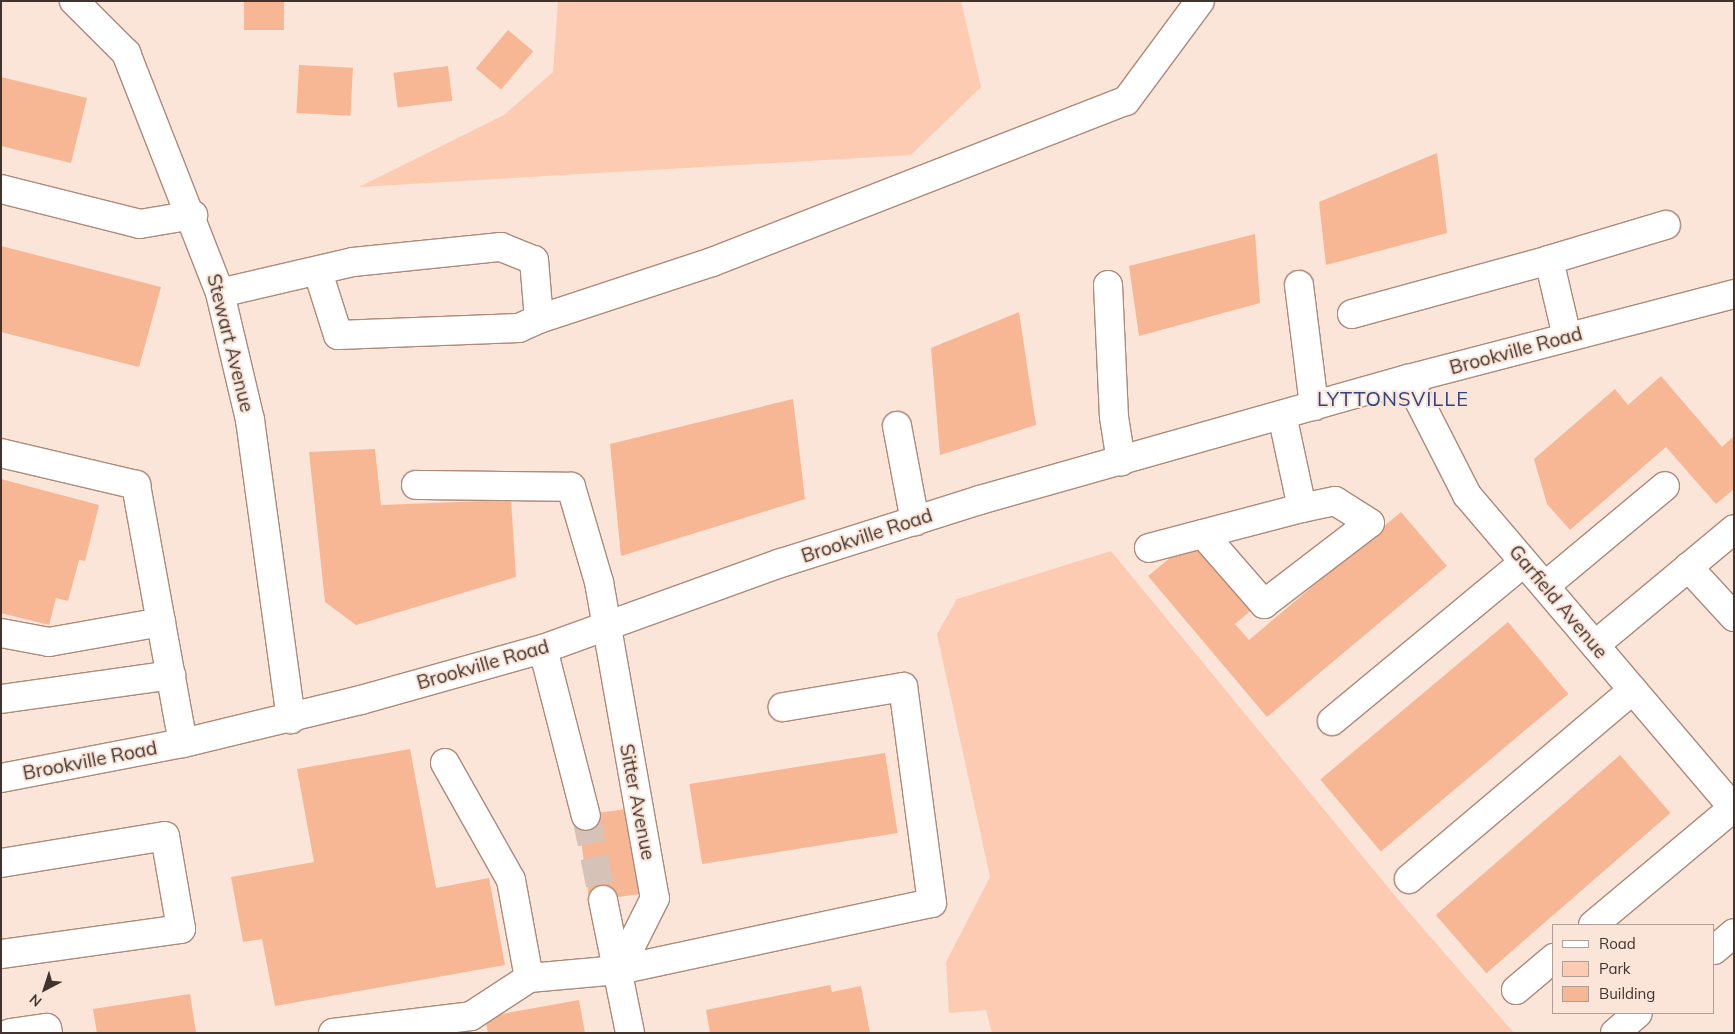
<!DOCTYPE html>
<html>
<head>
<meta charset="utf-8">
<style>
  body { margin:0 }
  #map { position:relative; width:1735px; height:1034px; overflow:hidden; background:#fbe5d9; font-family:Mulish,sans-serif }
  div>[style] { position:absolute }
  .green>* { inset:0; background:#fdcbb2 }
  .building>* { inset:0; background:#f7b795; transform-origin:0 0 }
  .minor-tunnel>* { height:28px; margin-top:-14px; transform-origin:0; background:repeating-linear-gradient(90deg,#d6c2b6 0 28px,transparent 0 42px) }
  .roads { filter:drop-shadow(1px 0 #ac8a79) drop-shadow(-1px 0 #ac8a79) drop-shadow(0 1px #ac8a79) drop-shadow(0 -1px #ac8a79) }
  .minor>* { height:28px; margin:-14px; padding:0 14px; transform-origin:14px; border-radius:14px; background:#fff }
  span { translate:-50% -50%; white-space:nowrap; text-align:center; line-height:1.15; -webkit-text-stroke:4px #fbe5d9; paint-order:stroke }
  .street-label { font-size:19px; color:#42342c }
  .neighbourhood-label { font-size:20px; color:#2f457e; letter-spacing:1px }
  .frame { position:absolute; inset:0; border:2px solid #42342c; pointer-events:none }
  .legend { position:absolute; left:1552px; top:924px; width:162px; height:90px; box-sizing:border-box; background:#fbe5d9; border:1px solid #b19e94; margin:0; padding:6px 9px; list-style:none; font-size:15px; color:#42342c }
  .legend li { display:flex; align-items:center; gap:10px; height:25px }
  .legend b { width:25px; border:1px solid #b19e94 }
  .north { position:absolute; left:20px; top:964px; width:50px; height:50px; -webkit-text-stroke:4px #fbe5d9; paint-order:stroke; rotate:220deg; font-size:14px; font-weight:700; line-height:20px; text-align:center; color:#42342c }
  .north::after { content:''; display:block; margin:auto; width:18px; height:22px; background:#42342c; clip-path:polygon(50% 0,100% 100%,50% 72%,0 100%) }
</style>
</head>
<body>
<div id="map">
  <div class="green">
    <i style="clip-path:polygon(558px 1px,961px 1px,981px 87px,911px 155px,359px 187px,504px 115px,553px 72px)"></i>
    <i style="clip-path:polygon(1111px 551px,1401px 903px,1514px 1033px,992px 1033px,986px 1010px,949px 1013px,946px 962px,990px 877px,937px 634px,957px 599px)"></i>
  </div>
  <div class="building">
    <i style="left:244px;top:1px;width:40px;height:29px"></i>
    <i style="left:508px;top:30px;width:33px;height:50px;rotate:40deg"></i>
    <i style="left:299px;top:65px;width:54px;height:48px;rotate:3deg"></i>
    <i style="left:448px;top:66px;width:35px;height:55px;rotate:83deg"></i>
    <i style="clip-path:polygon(1px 77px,87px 98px,71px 163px,1px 146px)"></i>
    <i style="clip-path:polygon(1437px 153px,1447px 233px,1326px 265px,1319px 202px)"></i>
    <i style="clip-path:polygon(1255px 234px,1260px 303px,1139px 336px,1129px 266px)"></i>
    <i style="clip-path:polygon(1px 246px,161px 287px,139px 367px,1px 332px)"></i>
    <i style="clip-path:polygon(1019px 312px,1036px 425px,940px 455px,931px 348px)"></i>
    <i style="clip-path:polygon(1661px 376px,1722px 447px,1734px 436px,1734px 489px,1716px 504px,1666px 447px,1570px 530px,1547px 504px,1534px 459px,1615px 389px,1628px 405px)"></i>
    <i style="clip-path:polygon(793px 399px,805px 499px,621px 556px,610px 444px)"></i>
    <i style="clip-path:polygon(375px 449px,381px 505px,511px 500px,516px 577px,356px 625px,325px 602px,309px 452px)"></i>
    <i style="clip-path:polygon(1px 479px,99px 505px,85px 561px,79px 560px,68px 601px,56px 598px,49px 625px,1px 613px)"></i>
    <i style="clip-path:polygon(1401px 512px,1447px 566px,1267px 717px,1148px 576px,1194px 538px,1254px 608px,1235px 624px,1249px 640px)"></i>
    <i style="left:1508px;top:622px;width:94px;height:245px;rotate:50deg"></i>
    <i style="clip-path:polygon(410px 749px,436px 888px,489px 878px,505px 965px,275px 1006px,262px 939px,243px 942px,231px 877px,314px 862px,297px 769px)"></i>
    <i style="left:885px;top:753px;width:81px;height:198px;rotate:81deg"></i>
    <i style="left:1620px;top:755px;width:77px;height:244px;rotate:49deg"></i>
    <i style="left:633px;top:808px;width:86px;height:56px;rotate:82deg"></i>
    <i style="clip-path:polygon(830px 985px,832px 992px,861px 986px,870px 1033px,710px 1033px,706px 1010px)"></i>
    <i style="clip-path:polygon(190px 994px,196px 1033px,97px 1033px,93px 1009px)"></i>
    <i style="clip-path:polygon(579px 1000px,585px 1033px,488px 1033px,485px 1017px)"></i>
  </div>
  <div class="minor-tunnel">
    <i style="left:586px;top:816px;width:86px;rotate:78.6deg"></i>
  </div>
  <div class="roads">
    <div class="minor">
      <i style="left:74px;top:1px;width:74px;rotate:45deg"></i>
      <i style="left:126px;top:53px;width:258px;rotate:68.6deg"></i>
      <i style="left:220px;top:293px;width:130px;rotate:76.7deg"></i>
      <i style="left:250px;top:420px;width:302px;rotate:82.2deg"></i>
      <i style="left:1px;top:189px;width:143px;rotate:14.1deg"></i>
      <i style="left:140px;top:224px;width:54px;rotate:-9.6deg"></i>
      <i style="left:1549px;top:260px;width:122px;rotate:-16.7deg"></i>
      <i style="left:1108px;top:285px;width:132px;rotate:87.4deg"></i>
      <i style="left:1114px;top:417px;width:45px;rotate:81deg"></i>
      <i style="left:1299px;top:285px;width:122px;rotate:82.9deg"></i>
      <i style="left:220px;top:293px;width:137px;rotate:-13.1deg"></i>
      <i style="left:353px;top:262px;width:149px;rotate:-5.8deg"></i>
      <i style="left:501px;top:247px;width:35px;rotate:22deg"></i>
      <i style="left:534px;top:260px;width:59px;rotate:85.2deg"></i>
      <i style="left:539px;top:319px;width:22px;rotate:156deg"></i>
      <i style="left:519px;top:328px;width:181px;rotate:177.8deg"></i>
      <i style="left:338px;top:335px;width:66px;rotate:-107.6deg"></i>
      <i style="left:1352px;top:314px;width:204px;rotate:-15.3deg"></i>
      <i style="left:1549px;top:260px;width:79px;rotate:76.8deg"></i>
      <i style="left:539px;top:319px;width:182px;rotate:-18.2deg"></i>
      <i style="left:712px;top:262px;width:444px;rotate:-21.3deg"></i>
      <i style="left:1126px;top:101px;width:124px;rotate:-53.5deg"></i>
      <i style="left:1408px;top:379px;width:130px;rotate:63deg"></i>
      <i style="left:1467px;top:495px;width:412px;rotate:49.6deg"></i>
      <i style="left:897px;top:426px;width:97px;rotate:79.3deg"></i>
      <i style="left:1px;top:453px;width:139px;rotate:13.3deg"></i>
      <i style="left:136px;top:485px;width:262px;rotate:79.7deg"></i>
      <i style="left:416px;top:485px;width:155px;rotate:0.7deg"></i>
      <i style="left:571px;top:487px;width:99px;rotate:73.6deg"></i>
      <i style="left:599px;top:582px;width:321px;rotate:80deg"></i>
      <i style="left:655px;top:898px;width:80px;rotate:116.6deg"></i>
      <i style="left:1203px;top:534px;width:93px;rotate:48.9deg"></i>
      <i style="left:1264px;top:604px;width:133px;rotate:-37.4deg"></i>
      <i style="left:1370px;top:523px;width:41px;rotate:-147.8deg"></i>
      <i style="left:1335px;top:501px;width:34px;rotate:168deg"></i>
      <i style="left:1149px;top:548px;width:158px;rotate:-14.7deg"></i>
      <i style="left:1302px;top:508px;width:95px;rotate:-102.1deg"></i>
      <i style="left:1688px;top:567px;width:68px;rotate:47.4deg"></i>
      <i style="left:1545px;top:586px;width:156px;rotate:-39.8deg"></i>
      <i style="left:1px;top:633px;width:49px;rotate:10.6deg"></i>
      <i style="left:49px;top:642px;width:114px;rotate:-10.1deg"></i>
      <i style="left:1595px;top:645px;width:181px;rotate:-39.8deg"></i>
      <i style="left:543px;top:649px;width:172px;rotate:75.6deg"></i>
      <i style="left:1px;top:699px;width:172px;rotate:-8deg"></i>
      <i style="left:1332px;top:721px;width:249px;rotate:-39.6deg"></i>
      <i style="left:445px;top:763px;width:134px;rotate:60.6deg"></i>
      <i style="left:511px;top:880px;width:100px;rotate:79.6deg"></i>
      <i style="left:529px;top:978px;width:90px;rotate:-5.1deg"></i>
      <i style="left:619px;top:970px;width:320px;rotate:-12.1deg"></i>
      <i style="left:932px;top:903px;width:218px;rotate:-97.6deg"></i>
      <i style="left:903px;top:687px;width:122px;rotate:170.5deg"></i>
      <i style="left:1px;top:778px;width:185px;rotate:-10.9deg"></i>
      <i style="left:183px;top:743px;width:183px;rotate:-13.6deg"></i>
      <i style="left:361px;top:700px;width:189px;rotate:-15.7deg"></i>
      <i style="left:543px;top:649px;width:253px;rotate:-19.9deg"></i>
      <i style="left:781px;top:563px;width:209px;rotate:-17.6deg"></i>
      <i style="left:980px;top:500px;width:445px;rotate:-15.8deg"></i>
      <i style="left:1408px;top:379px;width:337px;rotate:-14.6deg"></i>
      <i style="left:1px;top:863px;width:166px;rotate:-9.3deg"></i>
      <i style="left:165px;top:836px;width:94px;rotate:80.2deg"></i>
      <i style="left:181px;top:929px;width:182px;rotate:172.1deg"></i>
      <i style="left:1409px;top:879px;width:293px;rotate:-40.2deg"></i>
      <i style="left:603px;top:900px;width:136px;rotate:78.5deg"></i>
      <i style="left:1593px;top:925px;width:182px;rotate:-39.9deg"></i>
      <i style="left:1714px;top:950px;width:26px;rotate:-40deg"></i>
      <i style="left:1516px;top:990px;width:50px;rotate:-40.1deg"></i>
      <i style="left:10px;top:1033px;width:37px;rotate:-8deg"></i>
      <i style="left:47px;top:1028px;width:5px;rotate:79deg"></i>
      <i style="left:333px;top:1033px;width:139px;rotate:-7deg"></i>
      <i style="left:471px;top:1016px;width:69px;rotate:-33.2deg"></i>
      <i style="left:1615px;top:1033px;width:30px;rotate:-41deg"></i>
    </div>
  </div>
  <div class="street-label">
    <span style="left:230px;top:343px;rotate:76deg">Stewart Avenue</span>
    <span style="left:1516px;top:351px;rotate:-15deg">Brookville Road</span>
    <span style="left:867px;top:536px;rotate:-18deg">Brookville Road</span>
    <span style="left:1558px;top:602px;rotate:50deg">Garfield Avenue</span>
    <span style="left:483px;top:665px;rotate:-16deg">Brookville Road</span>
    <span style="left:90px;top:761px;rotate:-11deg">Brookville Road</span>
    <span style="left:637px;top:802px;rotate:79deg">Sitter Avenue</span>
  </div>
  <div class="neighbourhood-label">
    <span style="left:1393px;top:398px">LYTTONSVILLE</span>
  </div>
  <div class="frame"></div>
  <ul class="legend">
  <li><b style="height:6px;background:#fff"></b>Road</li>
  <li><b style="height:14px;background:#fdcbb2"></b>Park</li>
  <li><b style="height:14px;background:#f7b795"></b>Building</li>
  </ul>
  <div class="north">N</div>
</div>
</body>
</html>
